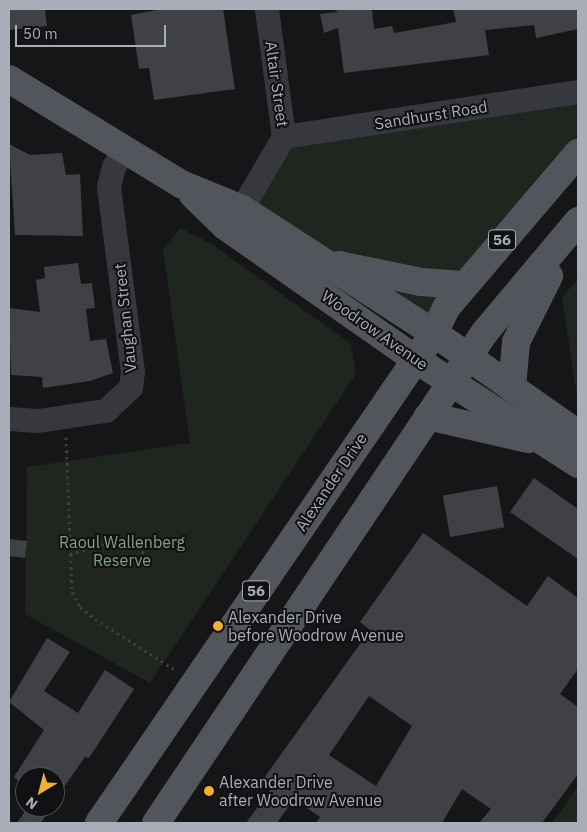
<!DOCTYPE html>
<html>
<head>
<meta charset="utf-8">
<style>
  body { margin:0 }
  #map { position:relative; width:587px; height:832px; overflow:hidden; background:#161618; font-family:"IBM Plex Sans",sans-serif }
  div>[style] { position:absolute }
  .green>* { inset:0; background:#1e261f }
  .building>* { inset:0; background:#404145; transform-origin:0 0 }
  .path>* { height:3px; margin-top:-1.5px; transform-origin:0; background:repeating-linear-gradient(90deg,#3d3f44 0 2.5px,transparent 0 6.5px) }
  .street>* { height:24px; margin:-12px; padding:0 12px; transform-origin:12px; border-radius:12px; background:#37383d }
  .primary>* { height:28px; margin:-14px; padding:0 14px; transform-origin:14px; border-radius:14px; background:#53555c }
  .dots>* { width:14px; height:14px; translate:-50% -50%; box-sizing:border-box; border:2px solid #111113; border-radius:50% }
  span { translate:-50% -50%; white-space:nowrap; text-align:center; line-height:1.15; -webkit-text-stroke:4px #111113; paint-order:stroke }
  .shield-label span { padding:1px 4px; background:#111113; border:1px solid; border-radius:4px; -webkit-text-stroke-width:0 }
  .shield-label { font-size:15px; color:#a8adb8; font-weight:700 }
  .street-label { font-size:16px; color:#a8adb8 }
  .park-label { font-size:16px; color:#7fa381 }
  .poi-label { font-size:16px; color:#a8adb8 }
  .left { translate:0 -50%; text-align:left }
  .frame { position:absolute; inset:0; border:10px solid #a8adb8; pointer-events:none }
  .north { position:absolute; left:15px; top:767px; width:50px; height:50px; box-sizing:border-box; background:#111113; border:1px solid #4d4f55; border-radius:50%; rotate:217deg; font-size:14px; font-weight:700; line-height:20px; text-align:center; color:#a8adb8 }
  .north::after { content:''; display:block; margin:auto; width:18px; height:22px; background:#f2b134; clip-path:polygon(50% 0,100% 100%,50% 72%,0 100%) }
  .scale { position:absolute; left:15px; top:25px; width:151px; height:22px; box-sizing:border-box; border:2px solid #a8adb8; border-top:0; padding-left:6px; font-size:15px; line-height:18px; white-space:nowrap; color:#a8adb8; -webkit-text-stroke:4px #111113; paint-order:stroke }
</style>
</head>
<body>
<div id="map">
  <div class="green">
    <i style="clip-path:polygon(578px 92px,578px 153px,434px 333px,242px 209px,284px 137px)"></i>
    <i style="clip-path:polygon(180px 228px,210px 243px,351px 344px,356px 374px,150px 683px,25px 614px,27px 467px,190px 443px,163px 249px)"></i>
    <i style="clip-path:polygon(578px 278px,578px 404px,562px 298px)"></i>
    <i style="clip-path:polygon(577px 787px,578px 823px,552px 823px)"></i>
  </div>
  <div class="building">
    <i style="clip-path:polygon(9px 9px,45px 9px,47px 26px,9px 30px)"></i>
    <i style="clip-path:polygon(162px 9px,223px 9px,235px 89px,154px 100px,149px 68px,139px 69px,131px 15px)"></i>
    <i style="clip-path:polygon(336px 9px,372px 9px,374px 29px,392px 26px,394px 33px,456px 22px,453px 9px,577px 9px,578px 29px,536px 38px,534px 25px,485px 30px,489px 55px,344px 73px,338px 28px,324px 33px,320px 14px,337px 12px)"></i>
    <i style="clip-path:polygon(9px 144px,30px 155px,62px 153px,66px 175px,80px 174px,83px 236px,15px 235px)"></i>
    <i style="clip-path:polygon(78px 263px,81px 284px,92px 283px,95px 308px,86px 309px,90px 341px,106px 339px,113px 373px,90px 381px,43px 388px,42px 377px,11px 375px,9px 308px,40px 312px,36px 280px,45px 278px,44px 267px)"></i>
    <i style="clip-path:polygon(534px 478px,578px 509px,578px 559px,510px 512px)"></i>
    <i style="left:497px;top:486px;width:42px;height:55px;rotate:80deg"></i>
    <i style="clip-path:polygon(evenodd,423px 533px,527px 606px,548px 576px,578px 598px,578px 669px,560px 694px,578px 707px,578px 774px,542px 823px,479px 823px,491px 809px,462px 789px,442px 823px,316px 823px,320px 817px,294px 799px,277px 823px,246px 823px,274px 785px,264px 778px,370px 630px,360px 622px,423px 533px,369px 696px,412px 726px,376px 786px,329px 755px,369px 696px)"></i>
    <i style="left:9px;top:539px;width:18px;height:17px;rotate:6deg"></i>
    <i style="clip-path:polygon(47px 638px,70px 652px,44px 691px,78px 713px,105px 670px,134px 689px,89px 758px,85px 757px,55px 800px,55px 777px,25px 777px,25px 797px,17px 792px,22px 783px,14px 777px,44px 730px,9px 702px)"></i>
    <i style="clip-path:polygon(28px 807px,51px 807px,41px 823px,17px 823px)"></i>
  </div>
  <div class="path">
    <i style="left:66px;top:437px;width:155px;rotate:87.8deg"></i>
    <i style="left:72px;top:592px;width:17px;rotate:62deg"></i>
    <i style="left:80px;top:607px;width:19px;rotate:39deg"></i>
    <i style="left:95px;top:619px;width:93px;rotate:32.3deg"></i>
    <i style="left:70px;top:554px;width:63px;rotate:-16.7deg"></i>
    <i style="left:130px;top:536px;width:31px;rotate:52deg"></i>
  </div>
  <div class="street">
    <i style="left:284px;top:137px;width:297px;rotate:-8.7deg"></i>
    <i style="left:242px;top:209px;width:83px;rotate:-59.7deg"></i>
    <i style="left:284px;top:137px;width:129px;rotate:-97.6deg"></i>
    <i style="left:9px;top:419px;width:29px;rotate:4deg"></i>
    <i style="left:38px;top:421px;width:69px;rotate:-8.4deg"></i>
    <i style="left:106px;top:411px;width:34px;rotate:-43deg"></i>
    <i style="left:131px;top:388px;width:16px;rotate:-83deg"></i>
    <i style="left:133px;top:372px;width:187px;rotate:-97.4deg"></i>
    <i style="left:109px;top:187px;width:21px;rotate:-76deg"></i>
    <i style="left:114px;top:167px;width:20px;rotate:-57deg"></i>
  </div>
  <div class="primary">
    <i style="left:9px;top:79px;width:202px;rotate:31.4deg"></i>
    <i style="left:181px;top:184px;width:66px;rotate:22.3deg"></i>
    <i style="left:242px;top:209px;width:229px;rotate:32.9deg"></i>
    <i style="left:434px;top:333px;width:176px;rotate:35deg"></i>
    <i style="left:193px;top:195px;width:45px;rotate:44.1deg"></i>
    <i style="left:225px;top:226px;width:232px;rotate:35deg"></i>
    <i style="left:415px;top:359px;width:194px;rotate:32.8deg"></i>
    <i style="left:339px;top:265px;width:84px;rotate:11.7deg"></i>
    <i style="left:421px;top:282px;width:42px;rotate:4.1deg"></i>
    <i style="left:512px;top:388px;width:46px;rotate:-85deg"></i>
    <i style="left:516px;top:342px;width:74px;rotate:-63.4deg"></i>
    <i style="left:428px;top:416px;width:103px;rotate:13deg"></i>
    <i style="left:99px;top:823px;width:594px;rotate:-55.64deg"></i>
    <i style="left:434px;top:333px;width:28px;rotate:-64deg"></i>
    <i style="left:446px;top:308px;width:204px;rotate:-49.6deg"></i>
    <i style="left:156px;top:823px;width:591px;rotate:-56.18deg"></i>
    <i style="left:485px;top:332px;width:145px;rotate:-50deg"></i>
  </div>
  <div class="dots">
    <i style="left:218px;top:626px;background:#f2b134"></i>
    <i style="left:209px;top:791px;background:#f2b134"></i>
  </div>
  <div class="shield-label">
    <span style="left:502px;top:240px">56</span>
    <span style="left:256px;top:591px">56</span>
  </div>
  <div class="street-label">
    <span style="left:277px;top:84px;rotate:82deg">Altair Street</span>
    <span style="left:431px;top:115px;rotate:-9deg">Sandhurst Road</span>
    <span style="left:125px;top:318px;rotate:-96deg">Vaughan Street</span>
    <span style="left:375px;top:330px;rotate:35deg">Woodrow Avenue</span>
    <span style="left:331px;top:482px;rotate:-56deg">Alexander Drive</span>
  </div>
  <div class="park-label">
    <span style="left:122px;top:551px">Raoul Wallenberg<br>Reserve</span>
  </div>
  <div class="poi-label">
    <span class="left" style="left:228px;top:626px">Alexander Drive<br>before Woodrow Avenue</span>
    <span class="left" style="left:219px;top:791px">Alexander Drive<br>after Woodrow Avenue</span>
  </div>
  <div class="frame"></div>
  <div class="north">N</div>
  <div class="scale">50 m</div>
</div>
</body>
</html>
